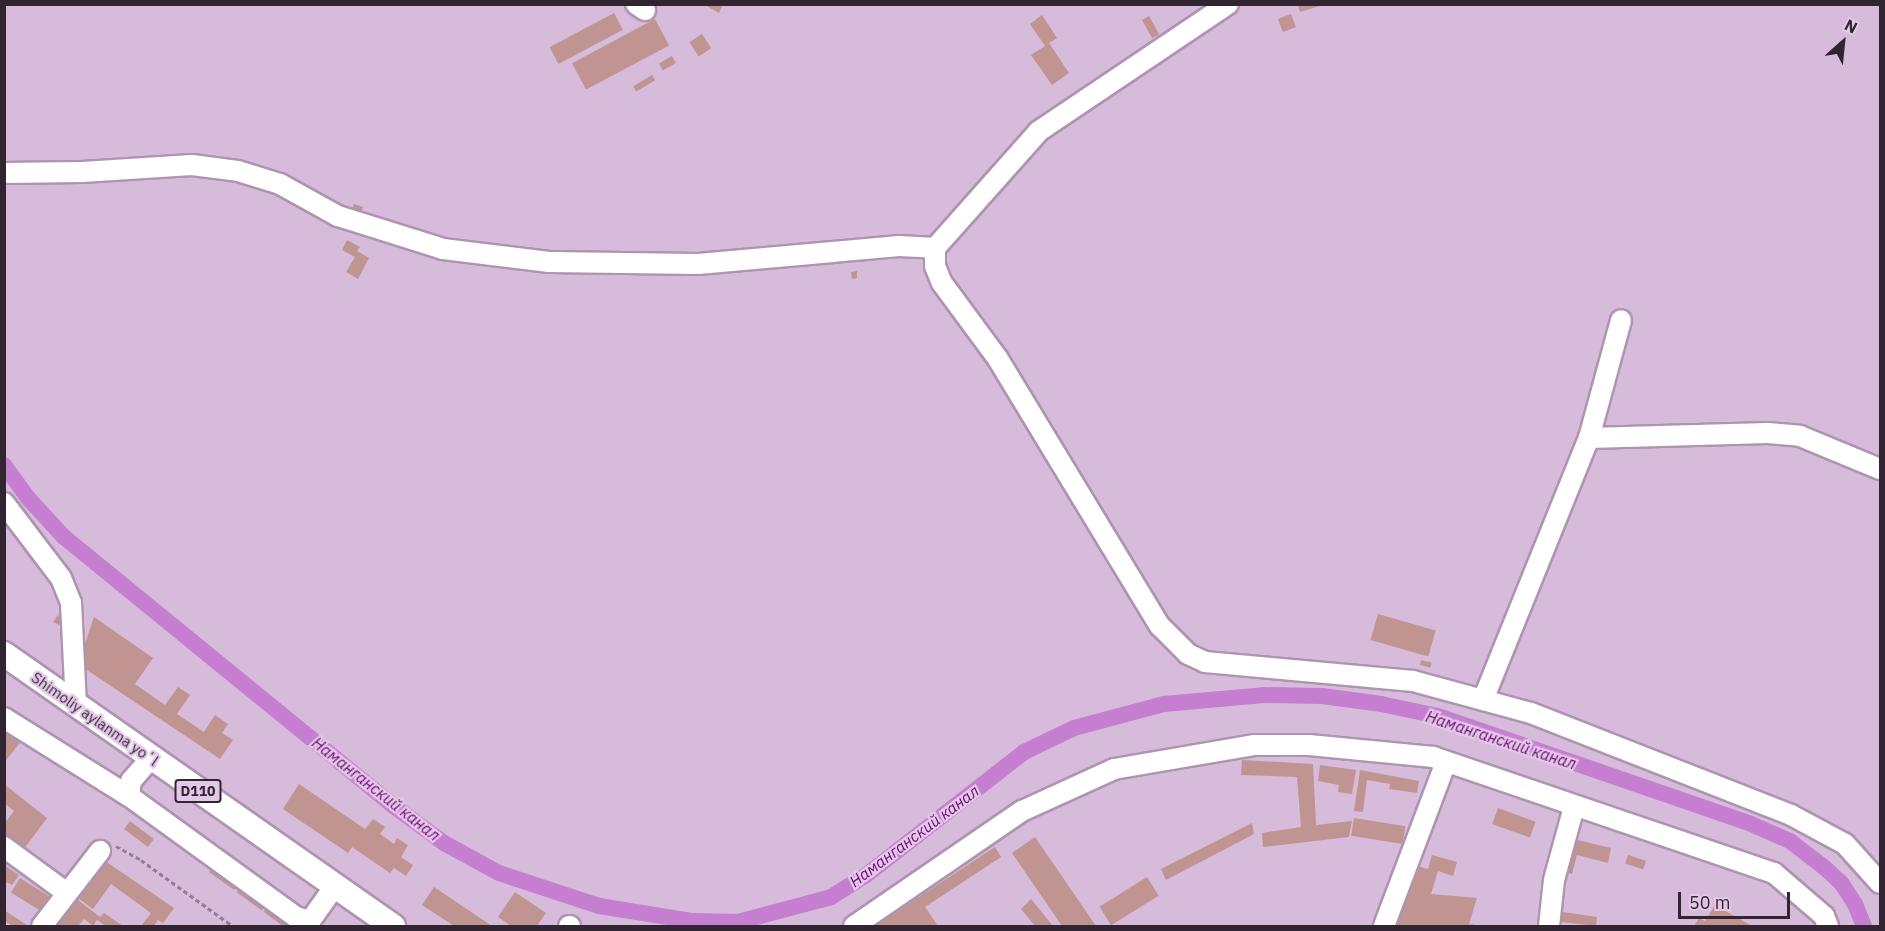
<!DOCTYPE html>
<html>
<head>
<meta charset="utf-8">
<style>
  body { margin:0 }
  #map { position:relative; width:1885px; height:931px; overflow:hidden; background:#d7bbda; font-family:"IBM Plex Sans",sans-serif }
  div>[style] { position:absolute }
  .canal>* { height:16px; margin:-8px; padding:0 8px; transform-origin:8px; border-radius:8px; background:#c67ed1 }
  .building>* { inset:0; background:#bf9491; transform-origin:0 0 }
  .path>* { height:3px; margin-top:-1.5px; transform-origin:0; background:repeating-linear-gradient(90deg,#927d94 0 4.5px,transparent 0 7.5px) }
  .roads { filter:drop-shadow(2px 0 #af94b2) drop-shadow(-2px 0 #af94b2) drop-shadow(0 2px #af94b2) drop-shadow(0 -2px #af94b2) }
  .minor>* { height:20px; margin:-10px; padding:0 10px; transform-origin:10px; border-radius:10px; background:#fff }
  .major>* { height:24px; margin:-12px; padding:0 12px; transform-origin:12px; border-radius:12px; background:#fff }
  span { translate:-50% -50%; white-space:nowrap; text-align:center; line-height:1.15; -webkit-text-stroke:4.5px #e4c8e7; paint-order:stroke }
  .shield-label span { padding:2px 4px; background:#e4c8e7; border:2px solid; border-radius:4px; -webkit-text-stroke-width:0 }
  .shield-label { font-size:14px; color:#302531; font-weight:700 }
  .street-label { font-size:15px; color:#302531 }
  .water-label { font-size:16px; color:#6a0b76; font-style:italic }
  .frame { position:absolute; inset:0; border:6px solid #302531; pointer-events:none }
  .north { position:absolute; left:1813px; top:12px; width:60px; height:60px; -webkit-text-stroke:4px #e4c8e7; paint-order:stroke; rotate:27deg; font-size:16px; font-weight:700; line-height:24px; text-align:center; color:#302531 }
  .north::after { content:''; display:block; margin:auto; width:21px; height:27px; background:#302531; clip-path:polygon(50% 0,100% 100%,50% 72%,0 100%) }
  .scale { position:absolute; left:1678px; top:892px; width:112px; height:27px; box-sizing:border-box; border:3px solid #302531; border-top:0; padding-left:8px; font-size:18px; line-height:21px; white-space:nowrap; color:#302531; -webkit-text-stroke:4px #e4c8e7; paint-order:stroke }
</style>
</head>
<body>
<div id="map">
  <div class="canal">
    <i style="left:4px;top:465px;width:41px;rotate:54deg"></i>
    <i style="left:28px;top:498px;width:53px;rotate:47.3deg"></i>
    <i style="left:64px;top:537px;width:422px;rotate:39.2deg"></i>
    <i style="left:391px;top:804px;width:66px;rotate:36.3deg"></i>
    <i style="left:444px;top:843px;width:63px;rotate:28.6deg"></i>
    <i style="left:499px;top:873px;width:105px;rotate:18.3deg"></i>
    <i style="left:599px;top:906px;width:95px;rotate:9.1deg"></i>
    <i style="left:693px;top:921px;width:45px;rotate:1.3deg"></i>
    <i style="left:738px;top:922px;width:96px;rotate:-15deg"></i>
    <i style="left:831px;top:897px;width:40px;rotate:-32deg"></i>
    <i style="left:865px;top:876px;width:202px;rotate:-37.9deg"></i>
    <i style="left:1024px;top:752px;width:55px;rotate:-25.6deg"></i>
    <i style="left:1074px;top:728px;width:93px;rotate:-14.9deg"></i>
    <i style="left:1164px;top:704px;width:100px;rotate:-5.1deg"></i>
    <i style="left:1264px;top:695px;width:58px;rotate:1deg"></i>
    <i style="left:1322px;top:696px;width:60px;rotate:7.7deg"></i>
    <i style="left:1381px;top:704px;width:58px;rotate:11.9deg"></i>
    <i style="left:1438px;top:716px;width:331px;rotate:19deg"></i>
    <i style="left:1751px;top:824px;width:43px;rotate:23.6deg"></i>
    <i style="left:1790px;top:841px;width:44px;rotate:37.6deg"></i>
    <i style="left:1825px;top:868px;width:23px;rotate:43deg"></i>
    <i style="left:1842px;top:884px;width:24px;rotate:57deg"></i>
    <i style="left:1855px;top:904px;width:24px;rotate:68deg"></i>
  </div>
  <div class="building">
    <i style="clip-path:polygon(703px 4px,723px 4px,719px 13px)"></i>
    <i style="clip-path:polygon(1298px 5px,1323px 5px,1300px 12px)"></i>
    <i style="left:614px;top:13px;width:19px;height:73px;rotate:62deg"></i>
    <i style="left:1291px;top:14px;width:14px;height:14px;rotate:69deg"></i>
    <i style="clip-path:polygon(1042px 15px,1057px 38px,1049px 43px,1069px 73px,1052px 85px,1031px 55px,1045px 46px,1030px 24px)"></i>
    <i style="left:1149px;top:16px;width:21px;height:8px;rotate:61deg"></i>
    <i style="left:655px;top:19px;width:30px;height:94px;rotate:62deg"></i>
    <i style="left:702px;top:34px;width:17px;height:15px;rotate:57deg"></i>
    <i style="left:672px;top:56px;width:8px;height:15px;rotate:60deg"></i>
    <i style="left:652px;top:75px;width:6px;height:22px;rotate:59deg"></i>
    <i style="clip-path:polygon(354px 204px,363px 207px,359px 218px,349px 215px)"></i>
    <i style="clip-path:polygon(347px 240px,360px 247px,357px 251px,369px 258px,358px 279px,346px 272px,355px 257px,342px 250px)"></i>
    <i style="clip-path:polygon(857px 271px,857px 278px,852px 279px,851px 272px)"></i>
    <i style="left:1378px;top:614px;width:60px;height:27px;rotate:16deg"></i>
    <i style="clip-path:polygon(58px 615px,63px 619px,59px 625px,53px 622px)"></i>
    <i style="clip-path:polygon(94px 617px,153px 658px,135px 684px,165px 705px,178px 687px,190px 695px,177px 714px,204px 732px,215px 715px,228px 724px,222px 733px,233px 740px,220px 759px,78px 664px)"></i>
    <i style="left:1421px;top:660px;width:11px;height:5px;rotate:15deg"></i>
    <i style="clip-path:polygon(4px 726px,22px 740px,4px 763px)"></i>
    <i style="clip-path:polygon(1242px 760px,1313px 764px,1316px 825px,1352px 821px,1349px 837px,1263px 847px,1262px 833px,1301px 827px,1297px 777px,1241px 775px)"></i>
    <i style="clip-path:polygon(1320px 765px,1356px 770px,1352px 794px,1338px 792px,1339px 785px,1318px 781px)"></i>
    <i style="clip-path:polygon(1360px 770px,1419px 781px,1417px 793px,1389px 789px,1390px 784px,1367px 780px,1363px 812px,1354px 811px)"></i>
    <i style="clip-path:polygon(4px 784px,47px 818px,24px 849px,9px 837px,4px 843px,4px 824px,14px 811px,4px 803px)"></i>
    <i style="clip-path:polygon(299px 784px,365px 829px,373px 819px,385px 827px,380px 834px,394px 844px,397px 838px,408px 845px,401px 857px,413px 865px,406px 876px,394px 868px,390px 873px,352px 847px,348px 853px,283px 809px)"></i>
    <i style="left:1498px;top:808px;width:40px;height:17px;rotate:20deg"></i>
    <i style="left:1354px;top:818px;width:52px;height:18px;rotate:9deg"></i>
    <i style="left:130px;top:821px;width:30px;height:10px;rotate:37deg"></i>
    <i style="clip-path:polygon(1252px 823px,1254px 834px,1166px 880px,1161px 869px)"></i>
    <i style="clip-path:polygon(1035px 837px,1096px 926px,1062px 926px,1012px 853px)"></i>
    <i style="clip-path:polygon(1569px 838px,1611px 848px,1608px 863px,1577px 855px,1572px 874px,1561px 871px)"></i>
    <i style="clip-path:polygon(995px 847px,1001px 857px,925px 907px,938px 926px,875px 926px)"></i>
    <i style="clip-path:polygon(1432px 855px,1457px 862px,1453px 876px,1438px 871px,1431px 894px,1477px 898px,1469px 924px,1482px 926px,1394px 926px,1413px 865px,1428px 869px)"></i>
    <i style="left:1628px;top:855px;width:19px;height:9px;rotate:18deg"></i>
    <i style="clip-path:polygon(105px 861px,174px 908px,163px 923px,158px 920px,154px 926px,141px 926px,151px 913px,111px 884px,93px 909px,78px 898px)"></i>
    <i style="clip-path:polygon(215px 864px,239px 883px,234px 890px,209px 872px)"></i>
    <i style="clip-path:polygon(4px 865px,19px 875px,12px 885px,4px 881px)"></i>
    <i style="left:1147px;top:877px;width:22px;height:56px;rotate:58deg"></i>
    <i style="left:20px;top:878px;width:38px;height:17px;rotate:32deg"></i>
    <i style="left:242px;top:885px;width:31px;height:9px;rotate:36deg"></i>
    <i style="clip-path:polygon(434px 887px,492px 926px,454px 926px,422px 905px)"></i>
    <i style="clip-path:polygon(515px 892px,546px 913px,537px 926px,511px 926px,498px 917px)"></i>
    <i style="clip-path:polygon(1031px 899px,1053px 926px,1035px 926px,1021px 909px)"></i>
    <i style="clip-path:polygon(78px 900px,100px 917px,104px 913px,123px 926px,106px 926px,97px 920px,93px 926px,84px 919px,78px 926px,57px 926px)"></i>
    <i style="clip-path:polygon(1556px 902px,1564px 903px,1563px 912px,1597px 917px,1596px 926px,1553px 921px)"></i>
    <i style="clip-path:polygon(269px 905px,294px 923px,291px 926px,283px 926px,264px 912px)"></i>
    <i style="clip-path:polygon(1715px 905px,1752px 926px,1694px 926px,1699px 918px,1705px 921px)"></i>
    <i style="clip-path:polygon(4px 910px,27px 925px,26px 926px,13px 926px,4px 921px)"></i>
  </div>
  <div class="path">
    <i style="left:116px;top:846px;width:29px;rotate:29deg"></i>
    <i style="left:141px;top:860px;width:113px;rotate:35.7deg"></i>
  </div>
  <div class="roads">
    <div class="minor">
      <i style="left:636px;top:4px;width:11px;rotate:34deg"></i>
      <i style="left:1228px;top:4px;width:228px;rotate:146.1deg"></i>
      <i style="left:1039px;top:131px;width:157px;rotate:131.6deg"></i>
      <i style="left:935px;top:248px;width:18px;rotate:90deg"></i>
      <i style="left:935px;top:266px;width:18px;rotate:68deg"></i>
      <i style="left:942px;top:283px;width:94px;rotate:53.6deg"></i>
      <i style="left:998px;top:359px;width:312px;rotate:58.8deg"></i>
      <i style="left:1160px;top:626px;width:40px;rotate:45deg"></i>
      <i style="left:1188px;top:654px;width:19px;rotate:25deg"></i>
      <i style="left:1205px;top:662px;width:209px;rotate:5.2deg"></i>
      <i style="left:1413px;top:681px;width:122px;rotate:15.2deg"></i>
      <i style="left:1531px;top:713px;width:279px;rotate:21.4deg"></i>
      <i style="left:1791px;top:815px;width:61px;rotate:28.2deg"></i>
      <i style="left:1845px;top:844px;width:52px;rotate:48.1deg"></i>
      <i style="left:4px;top:173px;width:78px;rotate:-0.7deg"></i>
      <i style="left:82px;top:172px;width:110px;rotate:-3.6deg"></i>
      <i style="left:192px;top:165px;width:46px;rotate:7.4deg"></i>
      <i style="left:238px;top:171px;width:44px;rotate:17.2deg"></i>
      <i style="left:280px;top:184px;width:66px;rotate:28.9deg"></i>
      <i style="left:338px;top:216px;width:110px;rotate:17.4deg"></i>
      <i style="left:443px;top:249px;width:107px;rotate:7deg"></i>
      <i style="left:549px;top:262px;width:149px;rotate:0.8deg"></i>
      <i style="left:698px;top:264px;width:202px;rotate:-5.1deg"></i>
      <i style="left:899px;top:246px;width:36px;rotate:3deg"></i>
      <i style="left:1589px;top:438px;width:122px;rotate:-74.8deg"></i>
      <i style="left:4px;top:503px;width:94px;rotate:52.8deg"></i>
      <i style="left:61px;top:578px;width:27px;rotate:68deg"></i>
      <i style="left:71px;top:603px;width:102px;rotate:87.2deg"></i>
      <i style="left:1483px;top:700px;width:283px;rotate:-68deg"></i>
      <i style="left:1589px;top:438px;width:179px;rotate:-1.6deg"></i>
      <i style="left:1768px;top:433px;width:32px;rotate:5deg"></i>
      <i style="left:1800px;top:436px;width:87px;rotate:22.4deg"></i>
      <i style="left:4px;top:718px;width:147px;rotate:32deg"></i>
      <i style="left:151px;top:758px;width:30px;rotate:131deg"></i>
      <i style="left:131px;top:781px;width:15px;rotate:98deg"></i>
      <i style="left:129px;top:796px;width:206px;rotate:35.9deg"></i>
      <i style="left:296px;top:917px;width:15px;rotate:16deg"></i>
      <i style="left:310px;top:921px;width:43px;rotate:-54.5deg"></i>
      <i style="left:4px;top:847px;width:78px;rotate:36.1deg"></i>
      <i style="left:42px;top:926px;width:95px;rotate:-52.3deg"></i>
      <i style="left:569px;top:926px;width:1px"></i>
      <i style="left:854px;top:926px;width:204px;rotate:-34.4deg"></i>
      <i style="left:1022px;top:811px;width:101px;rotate:-24.5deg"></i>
      <i style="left:1114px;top:769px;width:143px;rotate:-9.7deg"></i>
      <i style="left:1255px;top:745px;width:54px"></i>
      <i style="left:1309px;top:745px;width:125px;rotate:5.5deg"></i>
      <i style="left:1433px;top:757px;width:360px;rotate:18.8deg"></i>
      <i style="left:1774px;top:873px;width:66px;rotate:40.7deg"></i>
      <i style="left:1824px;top:916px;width:11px;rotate:68deg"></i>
      <i style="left:1384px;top:926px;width:175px;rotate:-69.3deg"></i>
      <i style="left:1549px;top:926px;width:46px;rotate:-83.8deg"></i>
      <i style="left:1554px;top:880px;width:76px;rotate:-74.7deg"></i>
    </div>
    <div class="major">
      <i style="left:4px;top:654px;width:475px;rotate:35deg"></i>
    </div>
  </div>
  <div class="shield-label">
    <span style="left:198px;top:791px">D110</span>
  </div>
  <div class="street-label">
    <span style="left:95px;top:719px;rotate:35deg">Shimoliy aylanma yoʻl</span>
  </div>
  <div class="water-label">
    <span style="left:1501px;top:740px;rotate:18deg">Наманганский канал</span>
    <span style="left:376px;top:789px;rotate:38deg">Наманганский канал</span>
    <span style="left:914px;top:836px;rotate:-37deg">Наманганский канал</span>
  </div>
  <div class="frame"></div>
  <div class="north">N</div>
  <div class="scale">50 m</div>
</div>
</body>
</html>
